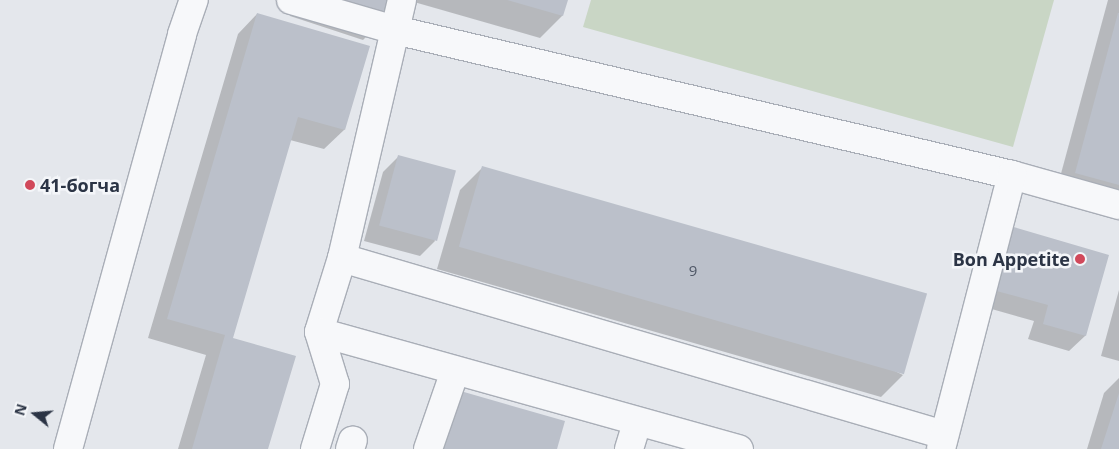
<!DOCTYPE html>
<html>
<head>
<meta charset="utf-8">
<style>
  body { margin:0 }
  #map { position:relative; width:1119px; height:449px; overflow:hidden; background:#e4e7ec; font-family:"Open Sans",sans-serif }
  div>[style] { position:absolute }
  .green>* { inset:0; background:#c9d6c5 }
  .shadow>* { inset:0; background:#0003 }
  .building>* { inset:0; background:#bbc0ca; transform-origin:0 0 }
  .roads { filter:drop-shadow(1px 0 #a9aeb7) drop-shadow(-1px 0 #a9aeb7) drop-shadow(0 1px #a9aeb7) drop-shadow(0 -1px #a9aeb7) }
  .minor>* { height:28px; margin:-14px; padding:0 14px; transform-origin:14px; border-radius:14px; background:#f7f8fa }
  .dots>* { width:14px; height:14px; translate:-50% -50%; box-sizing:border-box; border:2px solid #f4f6f9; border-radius:50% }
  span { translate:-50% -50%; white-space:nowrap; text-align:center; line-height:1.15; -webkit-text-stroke:5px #f4f6f9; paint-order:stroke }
  .number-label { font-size:15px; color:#4f5766 }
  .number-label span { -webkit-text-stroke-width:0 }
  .poi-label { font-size:18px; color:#2b3445; font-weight:700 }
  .left { translate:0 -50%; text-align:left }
  .right { translate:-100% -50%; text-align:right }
  .north { position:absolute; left:10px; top:389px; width:50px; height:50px; -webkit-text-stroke:4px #f4f6f9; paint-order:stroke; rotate:287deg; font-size:14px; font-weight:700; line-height:20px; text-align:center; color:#2b3445 }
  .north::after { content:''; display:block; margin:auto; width:18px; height:22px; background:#2b3445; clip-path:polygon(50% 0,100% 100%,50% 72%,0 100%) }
</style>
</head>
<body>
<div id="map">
  <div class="green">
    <i style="clip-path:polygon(591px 0,1054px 0,1013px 147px,583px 27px)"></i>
  </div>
  <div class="shadow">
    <i style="clip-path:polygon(296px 0,382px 21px,363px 40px,290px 16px)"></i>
    <i style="clip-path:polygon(407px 0,566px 0,562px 16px,540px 38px)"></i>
    <i style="clip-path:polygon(1108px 0,1119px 0,1119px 189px,1103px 205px,1056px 192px)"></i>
    <i style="clip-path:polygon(257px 14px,368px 47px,344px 130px,324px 149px,290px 140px,232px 339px,267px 449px,178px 449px,206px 355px,148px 338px,238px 34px)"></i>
    <i style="clip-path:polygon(398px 157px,435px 241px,420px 256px,364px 241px,383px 172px)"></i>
    <i style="clip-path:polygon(482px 168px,903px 375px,881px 397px,437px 269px,460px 190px)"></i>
    <i style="clip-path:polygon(992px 242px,1107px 256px,1085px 336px,1069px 351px,1028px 339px,1034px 321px,974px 304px)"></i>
    <i style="clip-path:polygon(1119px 290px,1119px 361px,1101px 356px)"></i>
    <i style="clip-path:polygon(1119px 378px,1119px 449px,1087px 449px,1104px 393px)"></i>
  </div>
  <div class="building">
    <i style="clip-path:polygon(320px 0,390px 0,383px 21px)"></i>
    <i style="clip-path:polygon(507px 0,568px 0,563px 16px)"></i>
    <i style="clip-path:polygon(257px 13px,370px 46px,345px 130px,298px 117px,233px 338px,296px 356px,268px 449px,192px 449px,225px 335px,167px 319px)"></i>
    <i style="clip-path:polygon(1118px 13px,1119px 13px,1119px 185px,1075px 173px)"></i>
    <i style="left:398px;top:155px;width:60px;height:73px;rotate:15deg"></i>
    <i style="left:482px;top:166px;width:463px;height:84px;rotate:16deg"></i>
    <i style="clip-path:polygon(1007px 225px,1109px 255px,1086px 336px,1043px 324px,1048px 305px,989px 289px)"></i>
    <i style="clip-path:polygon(457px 390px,565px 421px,557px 449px,440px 449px)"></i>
    <i style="clip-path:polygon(1119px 393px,1119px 449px,1101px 449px)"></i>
  </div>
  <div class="roads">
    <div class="minor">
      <i style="left:291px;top:0;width:108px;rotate:16.1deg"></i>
      <i style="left:395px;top:30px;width:634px;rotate:13.22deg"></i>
      <i style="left:1012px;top:175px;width:111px;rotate:15.7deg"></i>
      <i style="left:402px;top:0;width:265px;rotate:103.1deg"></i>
      <i style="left:342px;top:258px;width:77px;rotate:107.3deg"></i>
      <i style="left:319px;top:332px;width:436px;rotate:15.6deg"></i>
      <i style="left:342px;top:258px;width:627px;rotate:16.38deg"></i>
      <i style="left:68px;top:449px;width:430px;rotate:-74.6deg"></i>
      <i style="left:182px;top:34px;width:36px;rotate:-71deg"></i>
      <i style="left:315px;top:449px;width:68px;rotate:-72.9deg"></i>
      <i style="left:335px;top:384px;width:54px;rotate:-107.1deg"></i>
      <i style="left:350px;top:449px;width:9px;rotate:-72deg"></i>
      <i style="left:428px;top:449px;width:83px;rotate:-70.9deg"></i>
      <i style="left:629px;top:449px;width:28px;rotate:-73deg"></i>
      <i style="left:941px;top:449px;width:283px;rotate:-75.5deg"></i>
    </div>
  </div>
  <div class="dots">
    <i style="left:30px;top:185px;background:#d1495b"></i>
    <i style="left:1080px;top:259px;background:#d1495b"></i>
  </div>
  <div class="number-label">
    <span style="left:693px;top:271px">9</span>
  </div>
  <div class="poi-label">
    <span class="left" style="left:40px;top:185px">41-богча</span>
    <span class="right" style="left:1070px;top:259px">Bon Appetite</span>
  </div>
  <div class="north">N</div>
</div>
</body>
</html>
